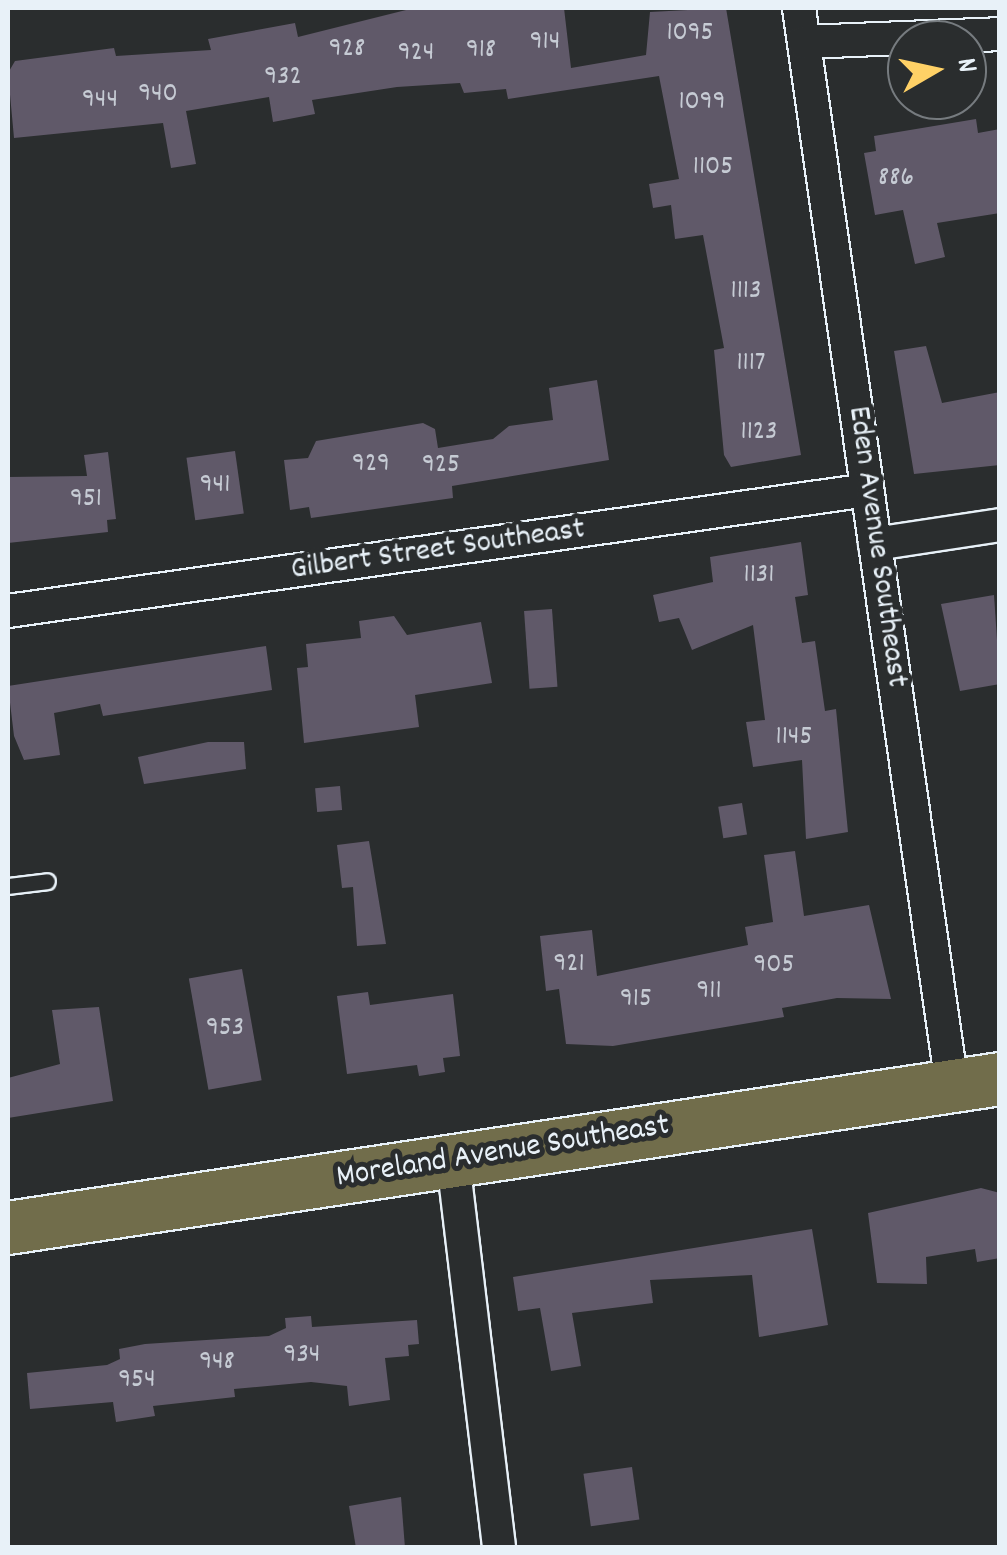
<!DOCTYPE html>
<html>
<head>
<meta charset="utf-8">
<style>
  body { margin:0 }
  #map { position:relative; width:1007px; height:1555px; overflow:hidden; background:#2a2d2e; font-family:Dekko,sans-serif }
  div>[style] { position:absolute }
  .building>* { inset:0; background:#605969; transform-origin:0 0 }
  .roads { filter:drop-shadow(2px 0 #e8f1f8) drop-shadow(-2px 0 #e8f1f8) drop-shadow(0 2px #e8f1f8) drop-shadow(0 -2px #e8f1f8) }
  .service>* { height:15px; margin:-7.5px; padding:0 7.5px; transform-origin:7.5px; border-radius:7.5px; background:#2a2d2e }
  .minor>* { height:32px; margin:-16px; padding:0 16px; transform-origin:16px; border-radius:16px; background:#2a2d2e }
  .trunk>* { height:52px; margin:-26px; padding:0 26px; transform-origin:26px; border-radius:26px; background:#716d4b }
  span { translate:-50% -50%; white-space:nowrap; text-align:center; line-height:1.15; -webkit-text-stroke:10px #2a2d2e; paint-order:stroke }
  .number-label { font-size:28px; color:#c6cbd4 }
  .number-label span { -webkit-text-stroke-width:0 }
  .street-label { font-size:32px; color:#e8f1f8 }
  .frame { position:absolute; inset:0; border:10px solid #e8f1f8; pointer-events:none }
  .north { position:absolute; left:887px; top:20px; width:100px; height:100px; box-sizing:border-box; background:#2a2d2e; border:2px solid #767b7f; border-radius:50%; rotate:81deg; font-size:28px; font-weight:700; line-height:40px; text-align:center; color:#e8f1f8 }
  .north::after { content:''; display:block; margin:auto; width:35px; height:45px; background:#ffd166; clip-path:polygon(50% 0,100% 100%,50% 72%,0 100%) }
</style>
</head>
<body>
<div id="map">
  <div class="building">
    <i style="clip-path:polygon(564px 8px,571px 68px,646px 55px,650px 12px,726px 8px,801px 455px,731px 467px,724px 455px,714px 350px,724px 348px,703px 235px,675px 239px,671px 205px,653px 208px,649px 184px,679px 179px,659px 76px,508px 99px,506px 89px,464px 93px,460px 83px,397px 87px,312px 100px,315px 114px,273px 122px,269px 97px,186px 111px,196px 164px,171px 168px,163px 123px,14px 138px,8px 73px,15px 61px,114px 48px,116px 56px,211px 50px,208px 39px,295px 23px,298px 37px,406px 10px)"></i>
    <i style="clip-path:polygon(976px 119px,978px 133px,1000px 129px,1000px 213px,937px 223px,945px 257px,915px 264px,903px 210px,875px 215px,864px 153px,876px 151px,874px 136px)"></i>
    <i style="clip-path:polygon(926px 346px,942px 403px,1000px 392px,1000px 465px,914px 474px,894px 351px)"></i>
    <i style="clip-path:polygon(597px 380px,609px 460px,452px 486px,453px 498px,311px 518px,309px 507px,290px 510px,284px 460px,308px 458px,316px 441px,423px 423px,435px 429px,438px 448px,493px 439px,509px 426px,553px 420px,549px 388px)"></i>
    <i style="left:235px;top:451px;width:63px;height:49px;rotate:82deg"></i>
    <i style="clip-path:polygon(108px 452px,116px 519px,107px 520px,108px 532px,8px 543px,8px 477px,87px 476px,84px 455px)"></i>
    <i style="clip-path:polygon(801px 542px,808px 595px,795px 597px,802px 643px,815px 641px,825px 711px,836px 709px,848px 832px,806px 839px,802px 760px,753px 767px,746px 722px,765px 720px,753px 625px,692px 650px,679px 618px,659px 622px,653px 595px,713px 582px,710px 557px)"></i>
    <i style="clip-path:polygon(994px 595px,1000px 684px,960px 691px,941px 604px)"></i>
    <i style="left:552px;top:609px;width:78px;height:28px;rotate:86deg"></i>
    <i style="clip-path:polygon(394px 616px,407px 635px,481px 622px,492px 683px,415px 695px,419px 727px,304px 743px,297px 668px,308px 667px,306px 644px,361px 638px,359px 621px)"></i>
    <i style="clip-path:polygon(266px 646px,272px 690px,103px 716px,100px 704px,54px 713px,60px 755px,24px 760px,14px 736px,8px 686px)"></i>
    <i style="clip-path:polygon(208px 742px,244px 742px,246px 769px,144px 784px,138px 757px)"></i>
    <i style="left:340px;top:786px;width:24px;height:25px;rotate:85deg"></i>
    <i style="left:742px;top:803px;width:32px;height:24px;rotate:81deg"></i>
    <i style="clip-path:polygon(369px 841px,386px 944px,357px 946px,353px 887px,342px 888px,337px 845px)"></i>
    <i style="clip-path:polygon(795px 851px,804px 916px,869px 905px,891px 999px,837px 998px,782px 1008px,784px 1017px,613px 1046px,566px 1044px,559px 989px,546px 991px,540px 936px,592px 930px,597px 976px,748px 945px,745px 927px,773px 922px,764px 855px)"></i>
    <i style="left:242px;top:969px;width:113px;height:54px;rotate:80deg"></i>
    <i style="clip-path:polygon(368px 992px,370px 1005px,453px 994px,460px 1056px,443px 1058px,445px 1072px,419px 1076px,417px 1065px,347px 1074px,337px 996px)"></i>
    <i style="clip-path:polygon(99px 1007px,113px 1101px,8px 1118px,8px 1078px,60px 1064px,52px 1010px)"></i>
    <i style="clip-path:polygon(981px 1188px,1000px 1193px,1000px 1258px,977px 1262px,975px 1249px,926px 1257px,927px 1284px,877px 1283px,868px 1213px)"></i>
    <i style="clip-path:polygon(812px 1229px,828px 1325px,759px 1337px,752px 1275px,650px 1280px,653px 1303px,572px 1313px,581px 1366px,551px 1371px,540px 1308px,518px 1311px,513px 1277px)"></i>
    <i style="clip-path:polygon(311px 1316px,312px 1327px,417px 1320px,419px 1344px,408px 1345px,409px 1356px,385px 1358px,390px 1400px,349px 1406px,347px 1386px,311px 1382px,234px 1389px,235px 1397px,153px 1406px,155px 1416px,116px 1422px,113px 1402px,30px 1409px,27px 1373px,107px 1365px,120px 1359px,119px 1349px,145px 1344px,269px 1336px,286px 1328px,285px 1318px)"></i>
    <i style="left:632px;top:1467px;width:53px;height:49px;rotate:82deg"></i>
    <i style="clip-path:polygon(401px 1497px,405px 1548px,356px 1548px,349px 1506px)"></i>
  </div>
  <div class="roads">
    <div class="service">
      <i style="left:8px;top:886px;width:39px;rotate:-7deg"></i>
    </div>
    <div class="minor">
      <i style="left:799px;top:8px;width:1089px;rotate:81.92deg"></i>
      <i style="left:804px;top:42px;width:196px;rotate:-2.3deg"></i>
      <i style="left:875px;top:544px;width:126px;rotate:-8.6deg"></i>
      <i style="left:8px;top:611px;width:868px;rotate:-8.01deg"></i>
      <i style="left:453px;top:1161px;width:390px;rotate:83.2deg"></i>
    </div>
    <div class="trunk">
      <i style="left:8px;top:1228px;width:1003px;rotate:-8.54deg"></i>
    </div>
  </div>
  <div class="number-label">
    <span style="left:690px;top:34px">1095</span>
    <span style="left:545px;top:43px">914</span>
    <span style="left:347px;top:50px">928</span>
    <span style="left:481px;top:51px">918</span>
    <span style="left:416px;top:54px">924</span>
    <span style="left:283px;top:78px">932</span>
    <span style="left:158px;top:95px">940</span>
    <span style="left:100px;top:101px">944</span>
    <span style="left:702px;top:103px">1099</span>
    <span style="left:713px;top:168px">1105</span>
    <span style="left:896px;top:179px">886</span>
    <span style="left:746px;top:292px">1113</span>
    <span style="left:751px;top:364px">1117</span>
    <span style="left:759px;top:433px">1123</span>
    <span style="left:371px;top:465px">929</span>
    <span style="left:441px;top:466px">925</span>
    <span style="left:215px;top:486px">941</span>
    <span style="left:86px;top:500px">951</span>
    <span style="left:759px;top:576px">1131</span>
    <span style="left:794px;top:738px">1145</span>
    <span style="left:569px;top:965px">921</span>
    <span style="left:774px;top:966px">905</span>
    <span style="left:709px;top:992px">911</span>
    <span style="left:636px;top:1000px">915</span>
    <span style="left:225px;top:1029px">953</span>
    <span style="left:302px;top:1356px">934</span>
    <span style="left:217px;top:1363px">948</span>
    <span style="left:137px;top:1381px">954</span>
  </div>
  <div class="street-label">
    <span style="left:876px;top:547px;rotate:82deg">Eden Avenue Southeast</span>
    <span style="left:438px;top:551px;rotate:-8deg">Gilbert Street Southeast</span>
    <span style="left:503px;top:1153px;rotate:-9deg">Moreland Avenue Southeast</span>
  </div>
  <div class="frame"></div>
  <div class="north">N</div>
</div>
</body>
</html>
